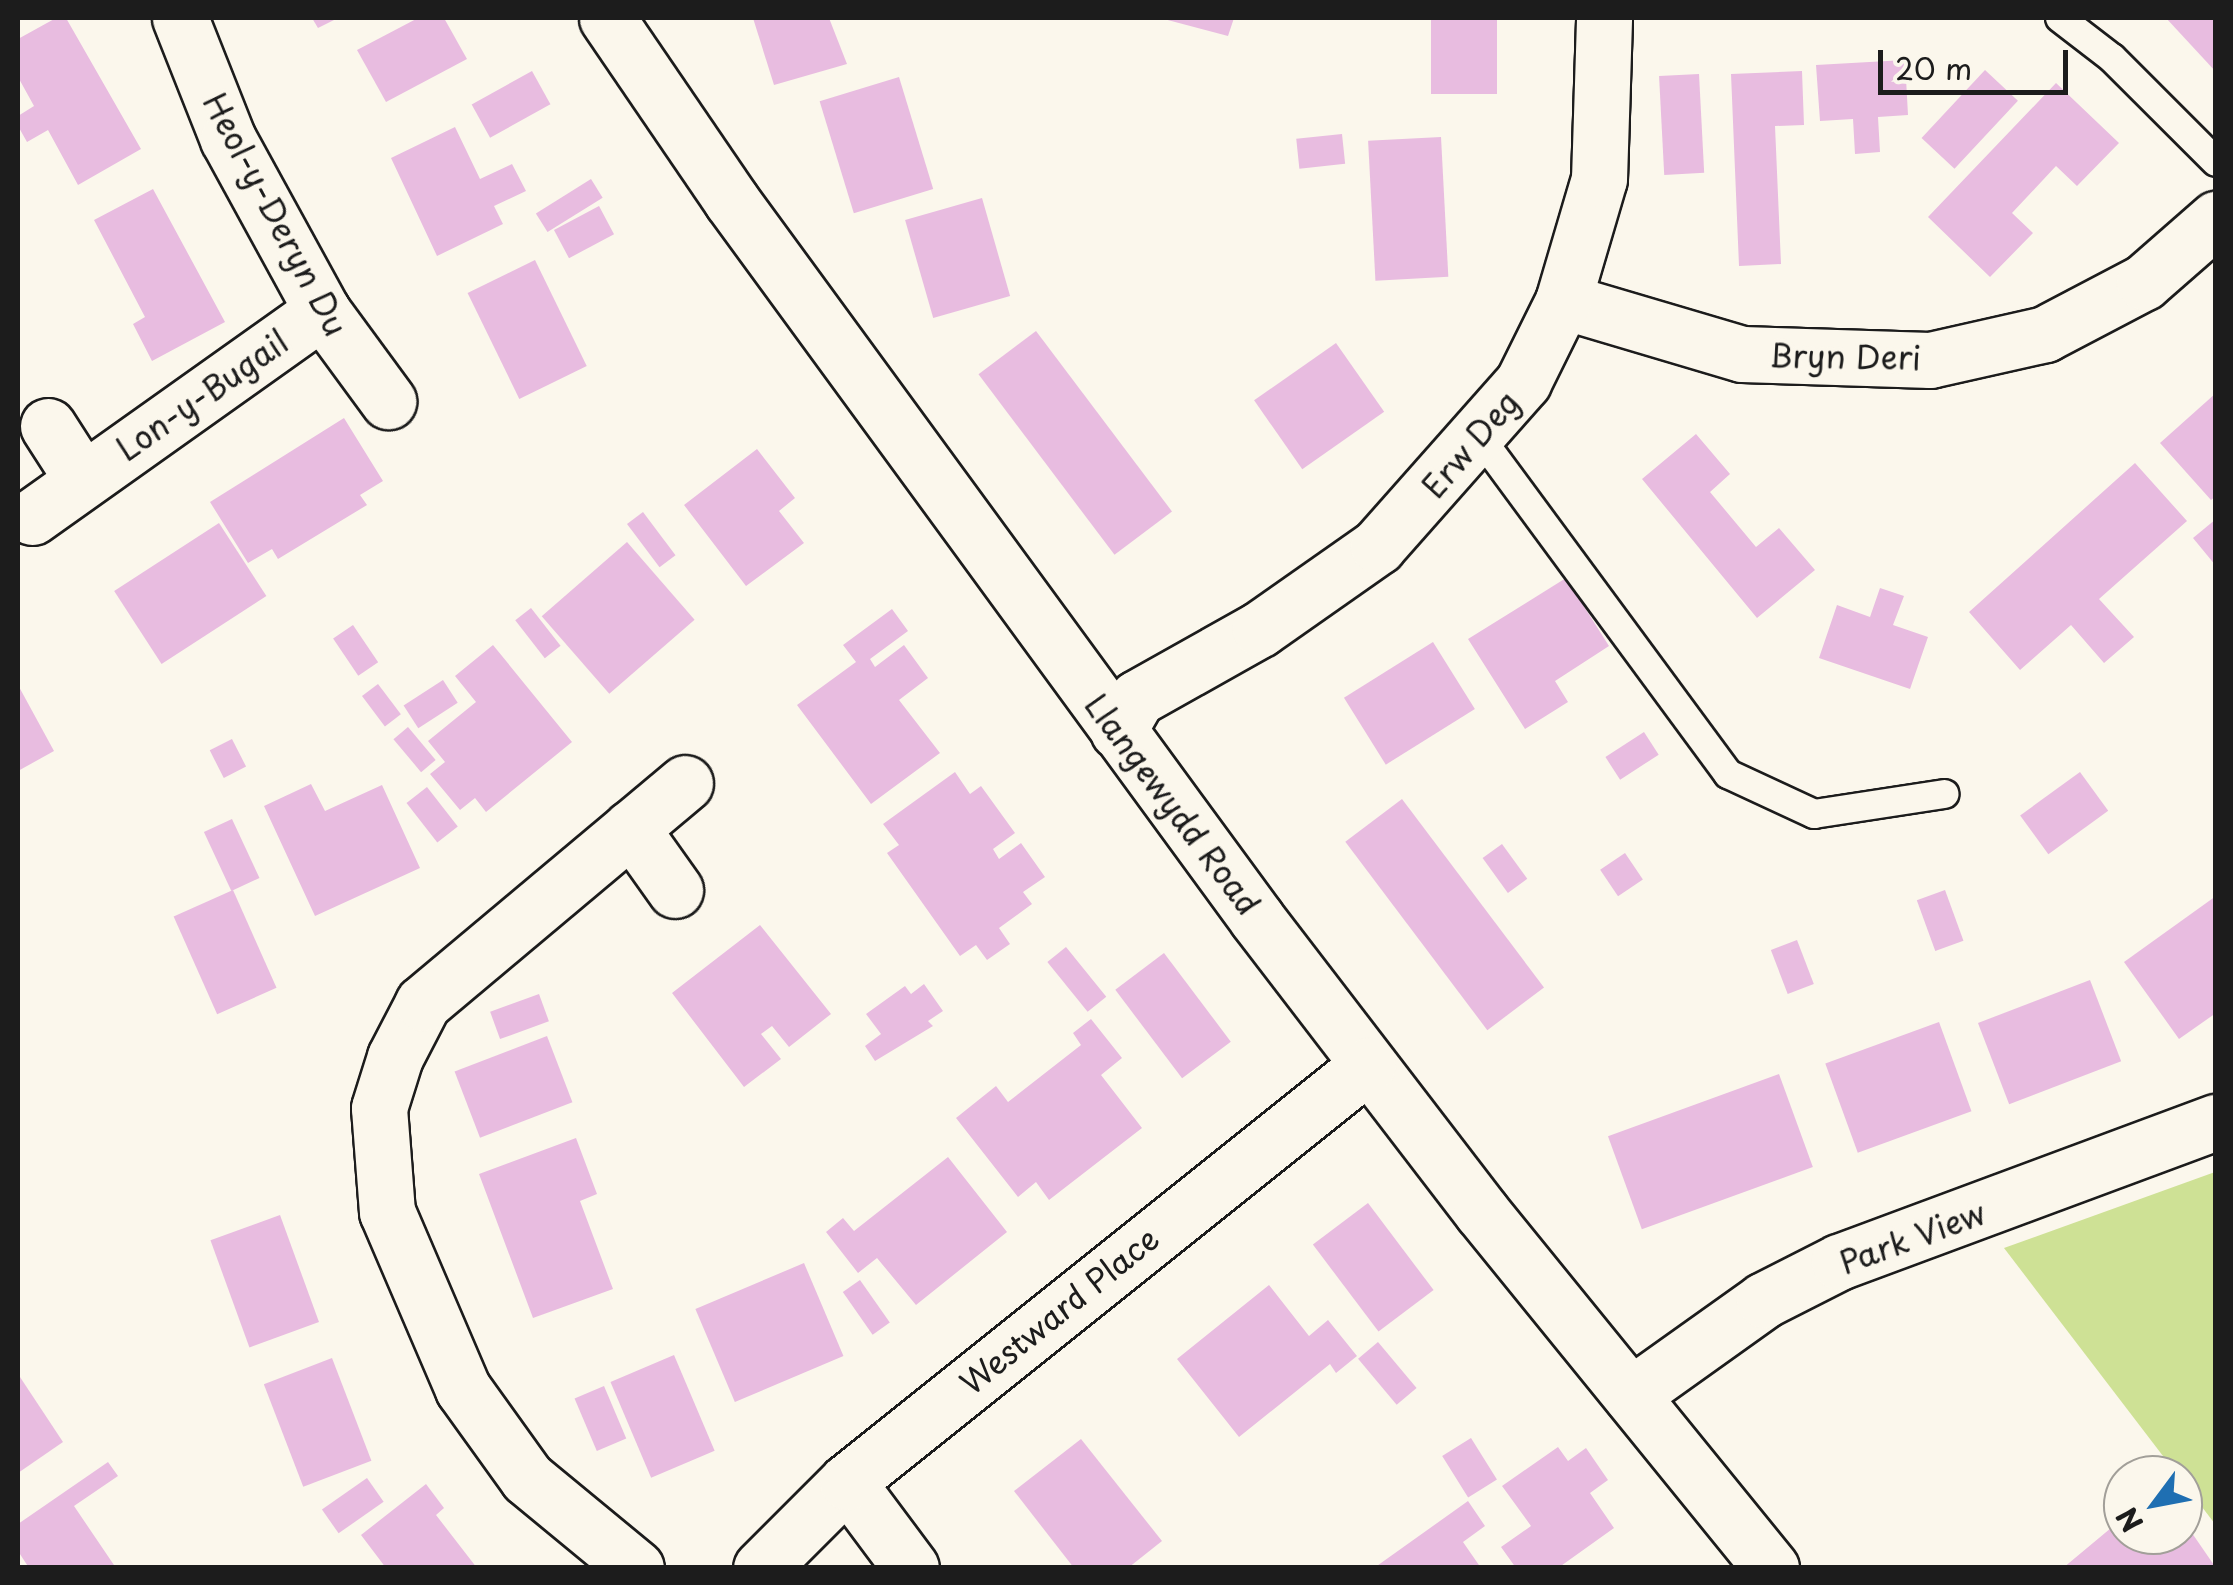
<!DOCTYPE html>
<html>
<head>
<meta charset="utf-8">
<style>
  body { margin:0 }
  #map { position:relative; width:2233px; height:1585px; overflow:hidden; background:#fbf7ec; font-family:"Playpen Sans",sans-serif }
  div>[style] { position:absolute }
  .green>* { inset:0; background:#cee195 }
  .building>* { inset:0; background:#e8bce0; transform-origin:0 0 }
  .roads { filter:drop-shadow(2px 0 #1c1c1c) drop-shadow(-2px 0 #1c1c1c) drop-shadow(0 2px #1c1c1c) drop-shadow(0 -2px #1c1c1c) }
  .lane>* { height:28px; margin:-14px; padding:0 14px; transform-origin:14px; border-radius:14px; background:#fbf7ec }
  .street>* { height:55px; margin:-27.5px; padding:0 27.5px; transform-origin:27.5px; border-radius:27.5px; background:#fbf7ec }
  span { translate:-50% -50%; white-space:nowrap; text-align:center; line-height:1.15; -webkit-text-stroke:8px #fbf7ec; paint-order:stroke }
  .street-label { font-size:32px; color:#1c1c1c }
  .frame { position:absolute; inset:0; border:20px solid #1c1c1c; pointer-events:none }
  .north { position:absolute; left:2103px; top:1455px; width:100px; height:100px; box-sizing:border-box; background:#fbf7ec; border:2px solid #a29f99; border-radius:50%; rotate:238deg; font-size:28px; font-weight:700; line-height:40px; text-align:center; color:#1c1c1c }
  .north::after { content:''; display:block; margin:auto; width:35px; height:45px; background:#1f6fb2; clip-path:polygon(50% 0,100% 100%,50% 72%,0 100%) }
  .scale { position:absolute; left:1878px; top:50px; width:190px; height:45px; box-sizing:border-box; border:5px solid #1c1c1c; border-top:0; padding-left:12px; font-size:30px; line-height:35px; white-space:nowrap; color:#1c1c1c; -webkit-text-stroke:8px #fbf7ec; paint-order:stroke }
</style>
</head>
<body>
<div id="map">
  <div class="green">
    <i style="clip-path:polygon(2215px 1172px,2216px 1172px,2215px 1524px,2004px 1248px)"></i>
  </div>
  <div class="building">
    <i style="clip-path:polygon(56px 18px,66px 18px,141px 149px,78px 185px,48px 130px,27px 142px,18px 126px,18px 116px,34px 106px,18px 77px,18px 39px)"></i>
    <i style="clip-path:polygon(312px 18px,338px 18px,318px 28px)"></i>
    <i style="clip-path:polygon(418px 18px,444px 18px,467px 59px,386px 102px,357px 50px)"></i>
    <i style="clip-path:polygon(753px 18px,829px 18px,847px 64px,774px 85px)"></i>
    <i style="clip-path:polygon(1160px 18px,1234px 18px,1228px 36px)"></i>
    <i style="left:1431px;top:18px;width:66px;height:76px"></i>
    <i style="clip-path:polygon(2166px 18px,2216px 18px,2216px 72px)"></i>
    <i style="clip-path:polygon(1905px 60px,1908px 115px,1878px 117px,1880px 152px,1855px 154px,1853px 119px,1820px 121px,1816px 65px)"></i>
    <i style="left:1985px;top:70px;width:45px;height:93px;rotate:43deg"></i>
    <i style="left:532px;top:71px;width:38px;height:69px;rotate:61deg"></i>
    <i style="clip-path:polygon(1802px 71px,1804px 125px,1775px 126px,1781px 264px,1739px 266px,1731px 74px)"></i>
    <i style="left:1699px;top:74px;width:99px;height:40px;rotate:87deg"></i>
    <i style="left:899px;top:77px;width:117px;height:83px;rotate:73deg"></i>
    <i style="clip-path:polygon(2056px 83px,2119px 143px,2077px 186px,2056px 166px,2012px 213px,2033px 233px,1990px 277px,1928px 217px)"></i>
    <i style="clip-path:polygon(455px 127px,480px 179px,512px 164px,526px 191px,494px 206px,503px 224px,437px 256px,391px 158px)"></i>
    <i style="left:1342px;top:134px;width:30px;height:46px;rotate:84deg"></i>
    <i style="left:1441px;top:137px;width:140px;height:73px;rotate:87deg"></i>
    <i style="left:591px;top:179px;width:22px;height:65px;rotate:58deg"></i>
    <i style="clip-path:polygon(153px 189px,225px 322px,152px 361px,133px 324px,145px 317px,94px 220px)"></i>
    <i style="left:982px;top:198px;width:102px;height:80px;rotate:74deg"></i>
    <i style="left:599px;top:206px;width:32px;height:51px;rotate:62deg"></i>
    <i style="left:535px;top:260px;width:118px;height:75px;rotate:64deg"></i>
    <i style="left:1036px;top:331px;width:226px;height:72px;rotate:53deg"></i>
    <i style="left:1336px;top:343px;width:84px;height:100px;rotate:55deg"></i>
    <i style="clip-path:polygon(2216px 393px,2216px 496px,2211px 500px,2160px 443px)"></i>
    <i style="clip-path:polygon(344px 418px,383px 481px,360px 495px,367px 505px,278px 559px,272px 549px,248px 563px,210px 502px)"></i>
    <i style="clip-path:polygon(1696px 434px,1730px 474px,1710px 492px,1756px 547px,1779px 528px,1815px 570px,1757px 618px,1642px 479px)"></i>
    <i style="clip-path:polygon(757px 449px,795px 498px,779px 511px,804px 543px,746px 586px,684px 505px)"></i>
    <i style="clip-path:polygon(2135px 463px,2187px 521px,2099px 599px,2134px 637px,2104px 663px,2071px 625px,2020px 670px,1969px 612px)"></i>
    <i style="left:643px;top:512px;width:54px;height:20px;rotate:53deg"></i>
    <i style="clip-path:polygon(2216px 519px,2216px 566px,2193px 538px)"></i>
    <i style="left:219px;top:523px;width:87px;height:125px;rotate:57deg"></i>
    <i style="left:627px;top:542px;width:103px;height:113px;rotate:49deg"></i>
    <i style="clip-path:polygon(1566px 578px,1609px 646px,1555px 681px,1568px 702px,1525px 729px,1468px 639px)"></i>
    <i style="clip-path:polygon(1880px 588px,1904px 596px,1893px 625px,1928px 637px,1910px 689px,1819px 658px,1837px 605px,1870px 617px)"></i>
    <i style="left:531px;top:608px;width:48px;height:20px;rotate:52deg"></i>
    <i style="clip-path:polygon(892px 609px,908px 631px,870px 659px,875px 667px,904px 645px,928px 678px,899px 700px,940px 753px,871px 804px,797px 705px,856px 662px,843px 645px)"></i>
    <i style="left:353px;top:625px;width:45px;height:24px;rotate:56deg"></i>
    <i style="left:1433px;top:642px;width:79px;height:105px;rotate:58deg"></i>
    <i style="clip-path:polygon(493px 645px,572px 742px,486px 812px,475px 798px,460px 810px,430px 774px,445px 762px,428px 741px,476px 702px,455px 676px)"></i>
    <i style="left:443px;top:680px;width:27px;height:47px;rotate:57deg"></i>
    <i style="left:378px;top:684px;width:38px;height:20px;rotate:53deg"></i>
    <i style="clip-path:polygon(18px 685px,54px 751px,18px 771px)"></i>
    <i style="left:408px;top:727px;width:43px;height:19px;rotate:50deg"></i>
    <i style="left:1644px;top:732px;width:27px;height:46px;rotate:57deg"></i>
    <i style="left:232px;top:739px;width:31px;height:25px;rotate:63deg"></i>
    <i style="clip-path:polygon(955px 772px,970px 794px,981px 786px,1015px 833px,993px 849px,999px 859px,1021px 843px,1045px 877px,1023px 892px,1032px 904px,999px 928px,1010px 944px,987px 960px,976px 945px,960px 956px,887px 853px,899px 845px,883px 824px)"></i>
    <i style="left:2080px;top:772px;width:48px;height:74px;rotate:54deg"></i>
    <i style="clip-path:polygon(311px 784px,325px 811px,382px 785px,420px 868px,315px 916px,264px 806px)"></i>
    <i style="left:427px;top:787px;width:50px;height:26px;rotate:52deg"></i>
    <i style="left:1402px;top:799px;width:236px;height:71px;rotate:53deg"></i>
    <i style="left:232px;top:819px;width:65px;height:31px;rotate:65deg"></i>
    <i style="left:1502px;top:844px;width:43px;height:24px;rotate:54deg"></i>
    <i style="left:1625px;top:853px;width:32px;height:30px;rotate:56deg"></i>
    <i style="left:233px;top:890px;width:107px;height:65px;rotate:66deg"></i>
    <i style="left:1945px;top:890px;width:54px;height:30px;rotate:70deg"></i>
    <i style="clip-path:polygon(2216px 896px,2216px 1013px,2179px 1039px,2124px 962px)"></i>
    <i style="clip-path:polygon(760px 925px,831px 1014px,789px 1047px,772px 1026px,761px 1034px,781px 1059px,744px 1087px,672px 993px)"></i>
    <i style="left:1797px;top:940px;width:47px;height:28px;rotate:69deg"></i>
    <i style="left:1066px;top:947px;width:64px;height:24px;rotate:51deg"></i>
    <i style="left:1164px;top:953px;width:111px;height:61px;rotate:53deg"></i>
    <i style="left:2090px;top:980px;width:87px;height:120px;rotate:69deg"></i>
    <i style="clip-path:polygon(924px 984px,943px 1011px,928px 1021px,933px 1026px,875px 1061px,865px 1046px,881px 1034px,866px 1014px,905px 986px,911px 994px)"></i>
    <i style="left:539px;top:994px;width:29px;height:52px;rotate:70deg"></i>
    <i style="clip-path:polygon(1091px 1019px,1122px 1058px,1101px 1075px,1142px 1128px,1049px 1200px,1036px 1182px,1018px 1197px,956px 1118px,996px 1086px,1008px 1102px,1081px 1045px,1073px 1033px)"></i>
    <i style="left:1939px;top:1022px;width:95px;height:121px;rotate:70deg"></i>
    <i style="left:547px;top:1036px;width:71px;height:99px;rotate:69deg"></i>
    <i style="left:1779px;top:1074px;width:99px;height:182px;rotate:70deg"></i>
    <i style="clip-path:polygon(576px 1138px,597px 1194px,580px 1201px,613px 1289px,533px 1318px,479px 1174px)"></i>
    <i style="clip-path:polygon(948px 1157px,1007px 1232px,916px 1305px,877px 1258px,858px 1273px,826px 1232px,843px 1218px,854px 1231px)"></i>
    <i style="left:1368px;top:1203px;width:109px;height:69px;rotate:53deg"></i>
    <i style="left:280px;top:1215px;width:114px;height:74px;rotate:70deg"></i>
    <i style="left:804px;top:1263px;width:101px;height:118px;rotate:67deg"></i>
    <i style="left:860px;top:1280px;width:52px;height:21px;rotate:55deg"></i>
    <i style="clip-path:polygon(1269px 1285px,1309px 1336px,1328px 1320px,1357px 1356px,1336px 1373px,1330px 1364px,1239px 1437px,1177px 1359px)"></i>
    <i style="left:1378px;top:1342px;width:60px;height:26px;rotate:50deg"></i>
    <i style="left:674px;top:1355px;width:104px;height:69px;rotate:67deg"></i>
    <i style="left:332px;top:1358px;width:110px;height:73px;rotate:69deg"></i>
    <i style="clip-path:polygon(18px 1374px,63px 1442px,18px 1473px)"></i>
    <i style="left:604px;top:1386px;width:57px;height:32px;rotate:67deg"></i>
    <i style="left:1471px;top:1438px;width:49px;height:34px;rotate:58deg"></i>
    <i style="clip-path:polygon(1081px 1439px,1162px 1541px,1128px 1568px,1074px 1568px,1014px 1491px)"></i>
    <i style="clip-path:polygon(1558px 1447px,1568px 1461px,1586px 1448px,1608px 1480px,1590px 1493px,1614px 1528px,1558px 1568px,1516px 1568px,1501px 1547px,1531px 1526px,1502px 1486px)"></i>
    <i style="clip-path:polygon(108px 1462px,118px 1476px,74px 1506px,116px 1568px,29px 1568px,18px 1551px,18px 1524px)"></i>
    <i style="left:367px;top:1478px;width:29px;height:55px;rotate:55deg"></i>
    <i style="clip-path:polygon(426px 1484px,444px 1508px,436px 1515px,477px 1568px,386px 1568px,361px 1535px)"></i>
    <i style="clip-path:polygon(1468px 1501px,1485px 1526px,1463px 1542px,1481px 1568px,1374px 1568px)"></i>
    <i style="clip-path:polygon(2123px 1518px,2123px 1535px,2183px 1535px,2183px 1520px,2216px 1568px,2063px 1568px)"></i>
  </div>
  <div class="roads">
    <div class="lane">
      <i style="left:2060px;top:18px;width:66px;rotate:37.6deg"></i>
      <i style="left:2112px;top:58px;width:147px;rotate:45deg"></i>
      <i style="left:1479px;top:436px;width:420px;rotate:53.6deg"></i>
      <i style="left:1728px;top:774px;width:95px;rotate:24.9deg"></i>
      <i style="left:1814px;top:814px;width:132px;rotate:-8.7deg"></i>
    </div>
    <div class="street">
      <i style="left:180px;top:18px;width:130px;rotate:68.4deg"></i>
      <i style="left:228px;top:139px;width:196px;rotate:61.3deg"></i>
      <i style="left:322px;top:311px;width:112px;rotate:53.7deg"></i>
      <i style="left:607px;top:18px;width:220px;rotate:55.7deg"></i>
      <i style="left:731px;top:200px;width:891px;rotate:53.81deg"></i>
      <i style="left:1257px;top:919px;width:368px;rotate:52.5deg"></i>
      <i style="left:1481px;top:1211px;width:460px;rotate:50.9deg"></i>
      <i style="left:1563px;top:301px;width:187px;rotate:16.5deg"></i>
      <i style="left:1742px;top:354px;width:188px;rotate:1.8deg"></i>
      <i style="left:1930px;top:360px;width:118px;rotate:-12.7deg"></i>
      <i style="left:2045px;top:334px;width:112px;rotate:-27.7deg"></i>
      <i style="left:2144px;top:282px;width:96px;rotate:-41.2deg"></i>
      <i style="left:48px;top:426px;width:63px;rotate:57.3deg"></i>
      <i style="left:32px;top:517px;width:356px;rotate:-35.4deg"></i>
      <i style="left:1118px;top:731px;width:38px;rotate:-60deg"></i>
      <i style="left:1137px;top:698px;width:141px;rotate:-29.3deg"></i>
      <i style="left:1260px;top:629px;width:144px;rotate:-35.1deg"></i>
      <i style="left:1378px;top:546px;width:219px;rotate:-48.5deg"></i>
      <i style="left:1523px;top:382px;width:90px;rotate:-63.7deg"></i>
      <i style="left:1563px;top:301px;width:127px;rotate:-73.6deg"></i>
      <i style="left:1599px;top:179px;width:161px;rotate:-88.2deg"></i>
      <i style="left:631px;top:828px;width:76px;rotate:54.6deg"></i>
      <i style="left:1631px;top:1395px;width:163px;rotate:-35.5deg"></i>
      <i style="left:1764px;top:1300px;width:84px;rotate:-26.9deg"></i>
      <i style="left:1839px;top:1262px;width:402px;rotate:-20.4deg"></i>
      <i style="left:847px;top:1482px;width:107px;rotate:53.3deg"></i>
      <i style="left:636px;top:1568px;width:141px;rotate:-140.5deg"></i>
      <i style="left:527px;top:1478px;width:110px;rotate:-125.7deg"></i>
      <i style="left:463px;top:1389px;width:193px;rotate:-113.2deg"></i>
      <i style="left:387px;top:1212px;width:104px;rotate:-94.4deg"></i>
      <i style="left:379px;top:1108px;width:53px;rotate:-72.6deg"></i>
      <i style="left:395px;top:1057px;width:61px;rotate:-62.6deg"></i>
      <i style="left:423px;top:1003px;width:342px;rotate:-40deg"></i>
      <i style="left:761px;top:1568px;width:122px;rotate:-45deg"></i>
      <i style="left:847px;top:1482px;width:667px;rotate:-38.67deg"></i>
    </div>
  </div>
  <div class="street-label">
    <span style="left:276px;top:214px;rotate:62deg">Heol-y-Deryn Du</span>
    <span style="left:1845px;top:356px;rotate:1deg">Bryn Deri</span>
    <span style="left:202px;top:395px;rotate:-35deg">Lon-y-Bugail</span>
    <span style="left:1470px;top:444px;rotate:-49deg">Erw Deg</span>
    <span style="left:1173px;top:804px;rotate:53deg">Llangewydd Road</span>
    <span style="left:1912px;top:1237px;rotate:-20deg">Park View</span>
    <span style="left:1059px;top:1310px;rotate:-39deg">Westward Place</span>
  </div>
  <div class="frame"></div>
  <div class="north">N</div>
  <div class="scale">20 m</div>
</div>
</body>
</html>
